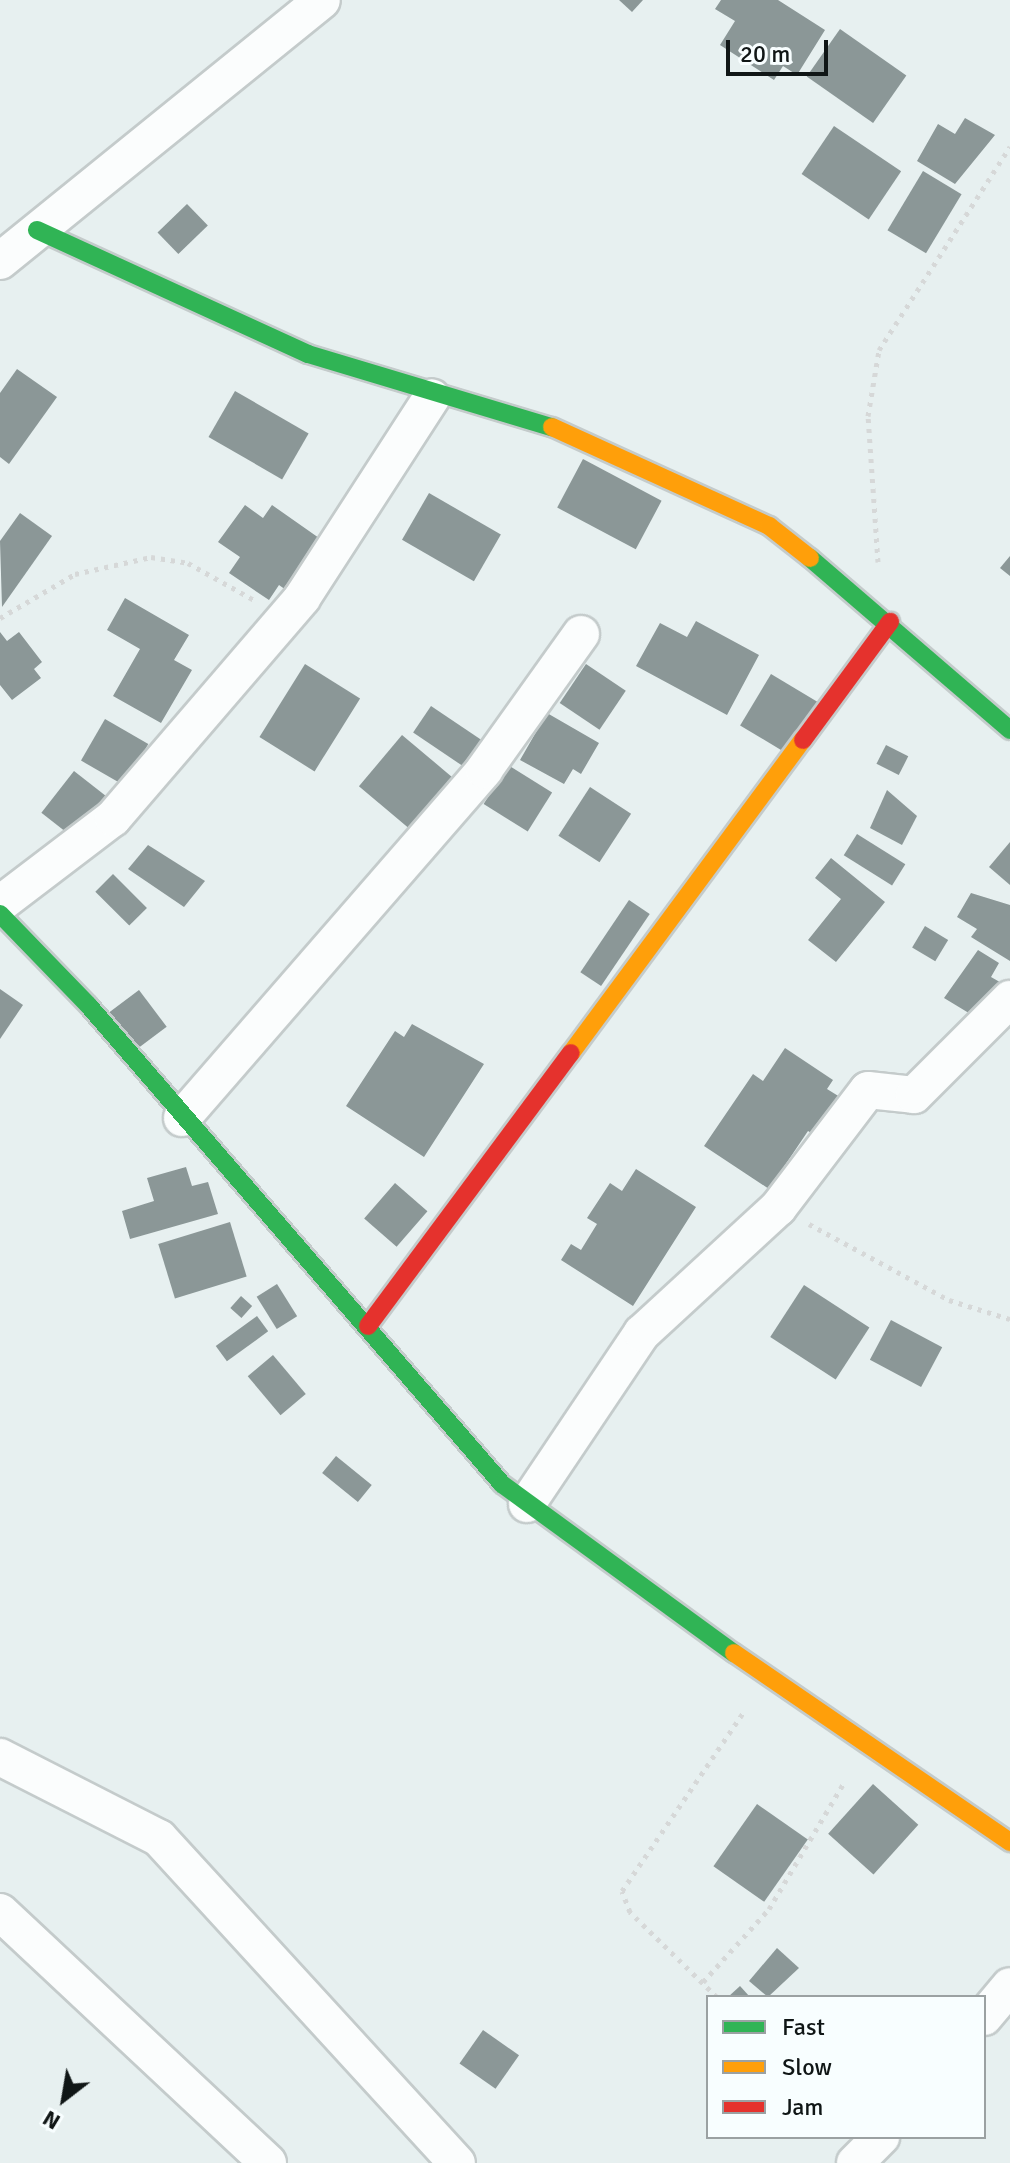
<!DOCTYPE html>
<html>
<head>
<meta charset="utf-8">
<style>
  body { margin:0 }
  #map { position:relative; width:1010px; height:2163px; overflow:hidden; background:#e7f0f0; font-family:Signika,sans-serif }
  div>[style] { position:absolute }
  .building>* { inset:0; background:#8b9797; transform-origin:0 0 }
  .path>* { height:5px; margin-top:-2.5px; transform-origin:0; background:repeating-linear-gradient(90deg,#d6d8d8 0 4px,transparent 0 10px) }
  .roads { filter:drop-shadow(2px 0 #c4cbcb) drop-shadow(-2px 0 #c4cbcb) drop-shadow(0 2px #c4cbcb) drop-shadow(0 -2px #c4cbcb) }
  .street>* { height:36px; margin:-18px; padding:0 18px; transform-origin:18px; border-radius:18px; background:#fbfdfd }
  .fast>* { height:18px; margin:-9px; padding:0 9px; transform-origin:9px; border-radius:9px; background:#30b455 }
  .slow>* { height:18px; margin:-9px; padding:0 9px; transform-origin:9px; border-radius:9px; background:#ff9f0a }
  .jam>* { height:18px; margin:-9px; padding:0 9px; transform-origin:9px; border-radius:9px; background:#e5322d }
  span { translate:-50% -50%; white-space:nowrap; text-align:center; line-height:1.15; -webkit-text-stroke:8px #f8feff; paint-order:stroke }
  .legend { position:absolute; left:706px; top:1995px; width:280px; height:144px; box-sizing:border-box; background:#f8feff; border:2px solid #9ba1a2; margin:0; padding:10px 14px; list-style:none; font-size:24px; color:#101616 }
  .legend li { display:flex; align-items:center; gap:16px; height:40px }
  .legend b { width:40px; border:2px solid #9ba1a2 }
  .north { position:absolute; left:24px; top:2059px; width:80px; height:80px; -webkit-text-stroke:6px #f8feff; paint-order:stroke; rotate:211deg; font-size:22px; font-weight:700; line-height:32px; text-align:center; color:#101616 }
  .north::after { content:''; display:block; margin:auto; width:28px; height:36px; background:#101616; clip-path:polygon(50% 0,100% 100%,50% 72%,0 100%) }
  .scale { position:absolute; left:726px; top:40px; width:102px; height:36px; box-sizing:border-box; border:4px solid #101616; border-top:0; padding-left:10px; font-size:24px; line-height:28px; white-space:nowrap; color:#101616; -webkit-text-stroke:6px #f8feff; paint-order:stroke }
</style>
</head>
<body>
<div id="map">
  <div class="building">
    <i style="clip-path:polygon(619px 0,643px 0,632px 12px)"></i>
    <i style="clip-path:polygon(721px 0,778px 0,825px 30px,797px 75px,783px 66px,774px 80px,720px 45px,735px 21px,715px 9px)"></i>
    <i style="left:840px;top:29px;width:81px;height:58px;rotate:35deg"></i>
    <i style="clip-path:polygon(965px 118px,995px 135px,955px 184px,917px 161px,938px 124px,955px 134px)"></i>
    <i style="left:834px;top:126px;width:81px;height:58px;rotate:34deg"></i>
    <i style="left:923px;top:171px;width:45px;height:69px;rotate:31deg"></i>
    <i style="left:187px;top:204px;width:30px;height:41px;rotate:46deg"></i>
    <i style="clip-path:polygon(17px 369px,57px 397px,9px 464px,0 457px,0 393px)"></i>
    <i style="left:235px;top:391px;width:85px;height:53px;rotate:30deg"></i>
    <i style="left:583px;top:459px;width:89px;height:55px;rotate:28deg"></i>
    <i style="left:429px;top:493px;width:83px;height:54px;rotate:30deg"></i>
    <i style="clip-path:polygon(245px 505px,263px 518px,272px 505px,319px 538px,309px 552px,319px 558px,293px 595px,279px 585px,269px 600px,229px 573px,240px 557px,218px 542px)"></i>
    <i style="clip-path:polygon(20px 513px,52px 536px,2px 607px,0 541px)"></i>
    <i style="clip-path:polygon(1010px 556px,1010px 576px,1000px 568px)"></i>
    <i style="clip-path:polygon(125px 598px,189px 635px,174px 660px,192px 670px,161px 723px,113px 696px,140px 649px,107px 630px)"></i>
    <i style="clip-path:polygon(696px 621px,759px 655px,727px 715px,636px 666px,660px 623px,687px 637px)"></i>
    <i style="clip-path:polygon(0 632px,7px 641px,19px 632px,42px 662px,34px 669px,41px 678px,12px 700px,0 685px)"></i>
    <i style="left:305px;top:664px;width:65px;height:86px;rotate:32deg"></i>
    <i style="left:586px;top:664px;width:48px;height:47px;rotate:34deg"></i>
    <i style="left:771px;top:674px;width:55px;height:60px;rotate:31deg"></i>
    <i style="left:431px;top:706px;width:69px;height:32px;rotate:34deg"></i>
    <i style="clip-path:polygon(547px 713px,599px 743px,581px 774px,573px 769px,564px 784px,520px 760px)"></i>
    <i style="left:105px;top:719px;width:50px;height:48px;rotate:30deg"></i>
    <i style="left:402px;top:735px;width:71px;height:67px;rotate:40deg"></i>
    <i style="left:886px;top:745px;width:25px;height:21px;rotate:27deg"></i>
    <i style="left:508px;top:765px;width:52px;height:46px;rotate:32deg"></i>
    <i style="left:74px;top:771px;width:47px;height:53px;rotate:38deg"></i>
    <i style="left:590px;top:787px;width:49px;height:58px;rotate:33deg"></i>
    <i style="clip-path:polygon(887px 790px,917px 816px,902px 845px,870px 828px)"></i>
    <i style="left:857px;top:834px;width:57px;height:25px;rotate:32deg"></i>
    <i style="clip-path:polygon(1010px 842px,1010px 885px,989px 867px)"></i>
    <i style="clip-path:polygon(148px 845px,205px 881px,184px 907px,128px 869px)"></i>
    <i style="clip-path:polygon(831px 858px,885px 902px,836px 962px,808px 940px,841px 899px,815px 878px)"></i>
    <i style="left:113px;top:874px;width:48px;height:25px;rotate:45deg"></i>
    <i style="clip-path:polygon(971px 893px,1010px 905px,1010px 961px,971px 937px,977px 929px,957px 917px)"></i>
    <i style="left:629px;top:900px;width:25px;height:87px;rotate:34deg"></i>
    <i style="left:925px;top:926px;width:27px;height:25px;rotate:31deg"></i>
    <i style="clip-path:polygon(978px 950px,999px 963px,991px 977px,1005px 985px,982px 1021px,944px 998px)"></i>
    <i style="clip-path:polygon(0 989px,23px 1005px,0 1039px)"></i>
    <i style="left:139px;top:990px;width:46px;height:38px;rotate:53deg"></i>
    <i style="clip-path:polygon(412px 1024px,484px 1064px,424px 1157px,346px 1106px,395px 1031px,404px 1037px)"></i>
    <i style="clip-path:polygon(785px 1048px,833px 1080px,827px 1089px,848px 1102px,823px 1140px,808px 1131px,769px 1189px,704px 1146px,753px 1074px,763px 1081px)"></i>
    <i style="clip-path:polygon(186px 1167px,192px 1186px,208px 1182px,218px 1214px,130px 1239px,122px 1211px,154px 1201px,147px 1178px)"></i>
    <i style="clip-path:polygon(636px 1169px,696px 1207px,633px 1306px,561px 1260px,571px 1244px,581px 1250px,597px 1224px,587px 1218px,610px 1183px,622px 1191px)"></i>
    <i style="left:395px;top:1183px;width:43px;height:47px;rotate:41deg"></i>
    <i style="left:230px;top:1222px;width:57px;height:75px;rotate:73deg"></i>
    <i style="left:277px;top:1284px;width:38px;height:24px;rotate:58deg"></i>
    <i style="left:804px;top:1285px;width:78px;height:62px;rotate:33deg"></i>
    <i style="left:241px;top:1296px;width:15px;height:16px;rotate:42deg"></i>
    <i style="left:257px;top:1316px;width:19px;height:51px;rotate:54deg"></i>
    <i style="left:891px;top:1320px;width:58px;height:45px;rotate:28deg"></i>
    <i style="left:273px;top:1355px;width:51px;height:33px;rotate:50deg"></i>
    <i style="left:336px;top:1456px;width:46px;height:22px;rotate:39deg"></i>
    <i style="left:873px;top:1784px;width:61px;height:67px;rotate:42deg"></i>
    <i style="left:757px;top:1804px;width:62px;height:76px;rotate:35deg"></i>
    <i style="clip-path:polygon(777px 1948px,799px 1968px,768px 1997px,749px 1981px)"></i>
    <i style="clip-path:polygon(740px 1986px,750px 1997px,728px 1997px)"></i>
    <i style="left:483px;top:2030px;width:44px;height:41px;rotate:35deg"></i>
  </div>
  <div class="path">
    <i style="left:878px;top:562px;width:146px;rotate:-93.9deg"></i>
    <i style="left:868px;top:416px;width:67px;rotate:-80.5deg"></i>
    <i style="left:879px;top:350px;width:242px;rotate:-57.2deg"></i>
    <i style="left:0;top:618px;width:87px;rotate:-30.4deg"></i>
    <i style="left:75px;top:574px;width:78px;rotate:-12.6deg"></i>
    <i style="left:151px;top:557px;width:37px;rotate:9deg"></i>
    <i style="left:188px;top:563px;width:78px;rotate:29.2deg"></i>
    <i style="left:809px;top:1224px;width:159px;rotate:28.5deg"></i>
    <i style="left:949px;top:1300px;width:64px;rotate:17.3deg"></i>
    <i style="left:703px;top:1982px;width:98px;rotate:-47.9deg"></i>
    <i style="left:769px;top:1909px;width:149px;rotate:-59.3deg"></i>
    <i style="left:717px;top:1997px;width:122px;rotate:-135.7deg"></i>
    <i style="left:630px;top:1912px;width:22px;rotate:-111deg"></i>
    <i style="left:622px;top:1891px;width:219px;rotate:-55.8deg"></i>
  </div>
  <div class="roads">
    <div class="street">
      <i style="left:0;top:261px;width:414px;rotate:-39deg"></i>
      <i style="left:0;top:904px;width:142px;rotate:-37.3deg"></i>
      <i style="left:113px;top:818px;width:290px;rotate:-49.3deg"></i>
      <i style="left:302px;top:598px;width:239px;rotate:-57.1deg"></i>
      <i style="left:182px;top:1118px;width:461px;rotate:-49deg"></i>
      <i style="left:484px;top:770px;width:167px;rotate:-54.5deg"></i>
      <i style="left:527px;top:1504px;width:206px;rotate:-56.1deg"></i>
      <i style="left:642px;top:1333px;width:185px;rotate:-42.6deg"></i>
      <i style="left:778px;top:1208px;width:148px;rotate:-52.7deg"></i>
      <i style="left:868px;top:1090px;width:46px;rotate:6.2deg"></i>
      <i style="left:914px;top:1095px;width:136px;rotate:-45deg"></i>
      <i style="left:0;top:1757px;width:178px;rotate:27deg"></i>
      <i style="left:159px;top:1838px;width:441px;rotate:47.5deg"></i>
      <i style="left:0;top:1912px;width:367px;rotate:43.1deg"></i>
      <i style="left:984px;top:2017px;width:40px;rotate:-50deg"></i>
      <i style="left:855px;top:2163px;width:37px;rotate:-45deg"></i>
    </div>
    <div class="fast">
      <i style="left:37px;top:230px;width:298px;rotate:24.6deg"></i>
      <i style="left:308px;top:354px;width:255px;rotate:16.7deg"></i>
      <i style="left:810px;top:558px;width:264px;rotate:40.7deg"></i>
      <i style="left:0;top:914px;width:128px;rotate:45.9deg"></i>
      <i style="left:89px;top:1006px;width:632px;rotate:49.17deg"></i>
      <i style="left:502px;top:1484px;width:287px;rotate:36.1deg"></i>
    </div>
    <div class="slow">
      <i style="left:552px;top:427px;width:239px;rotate:24.5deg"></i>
      <i style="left:769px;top:526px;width:52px;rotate:38deg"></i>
      <i style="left:571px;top:1053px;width:390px;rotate:-53.5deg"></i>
      <i style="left:734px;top:1653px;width:335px;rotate:34.4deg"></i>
    </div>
    <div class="jam">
      <i style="left:803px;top:740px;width:147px;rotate:-53.6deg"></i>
      <i style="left:368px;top:1326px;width:340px;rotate:-53.4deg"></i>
    </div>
  </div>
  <ul class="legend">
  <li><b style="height:10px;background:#30b455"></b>Fast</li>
  <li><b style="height:10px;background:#ff9f0a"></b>Slow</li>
  <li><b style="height:10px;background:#e5322d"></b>Jam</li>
  </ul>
  <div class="north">N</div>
  <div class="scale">20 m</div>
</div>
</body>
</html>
